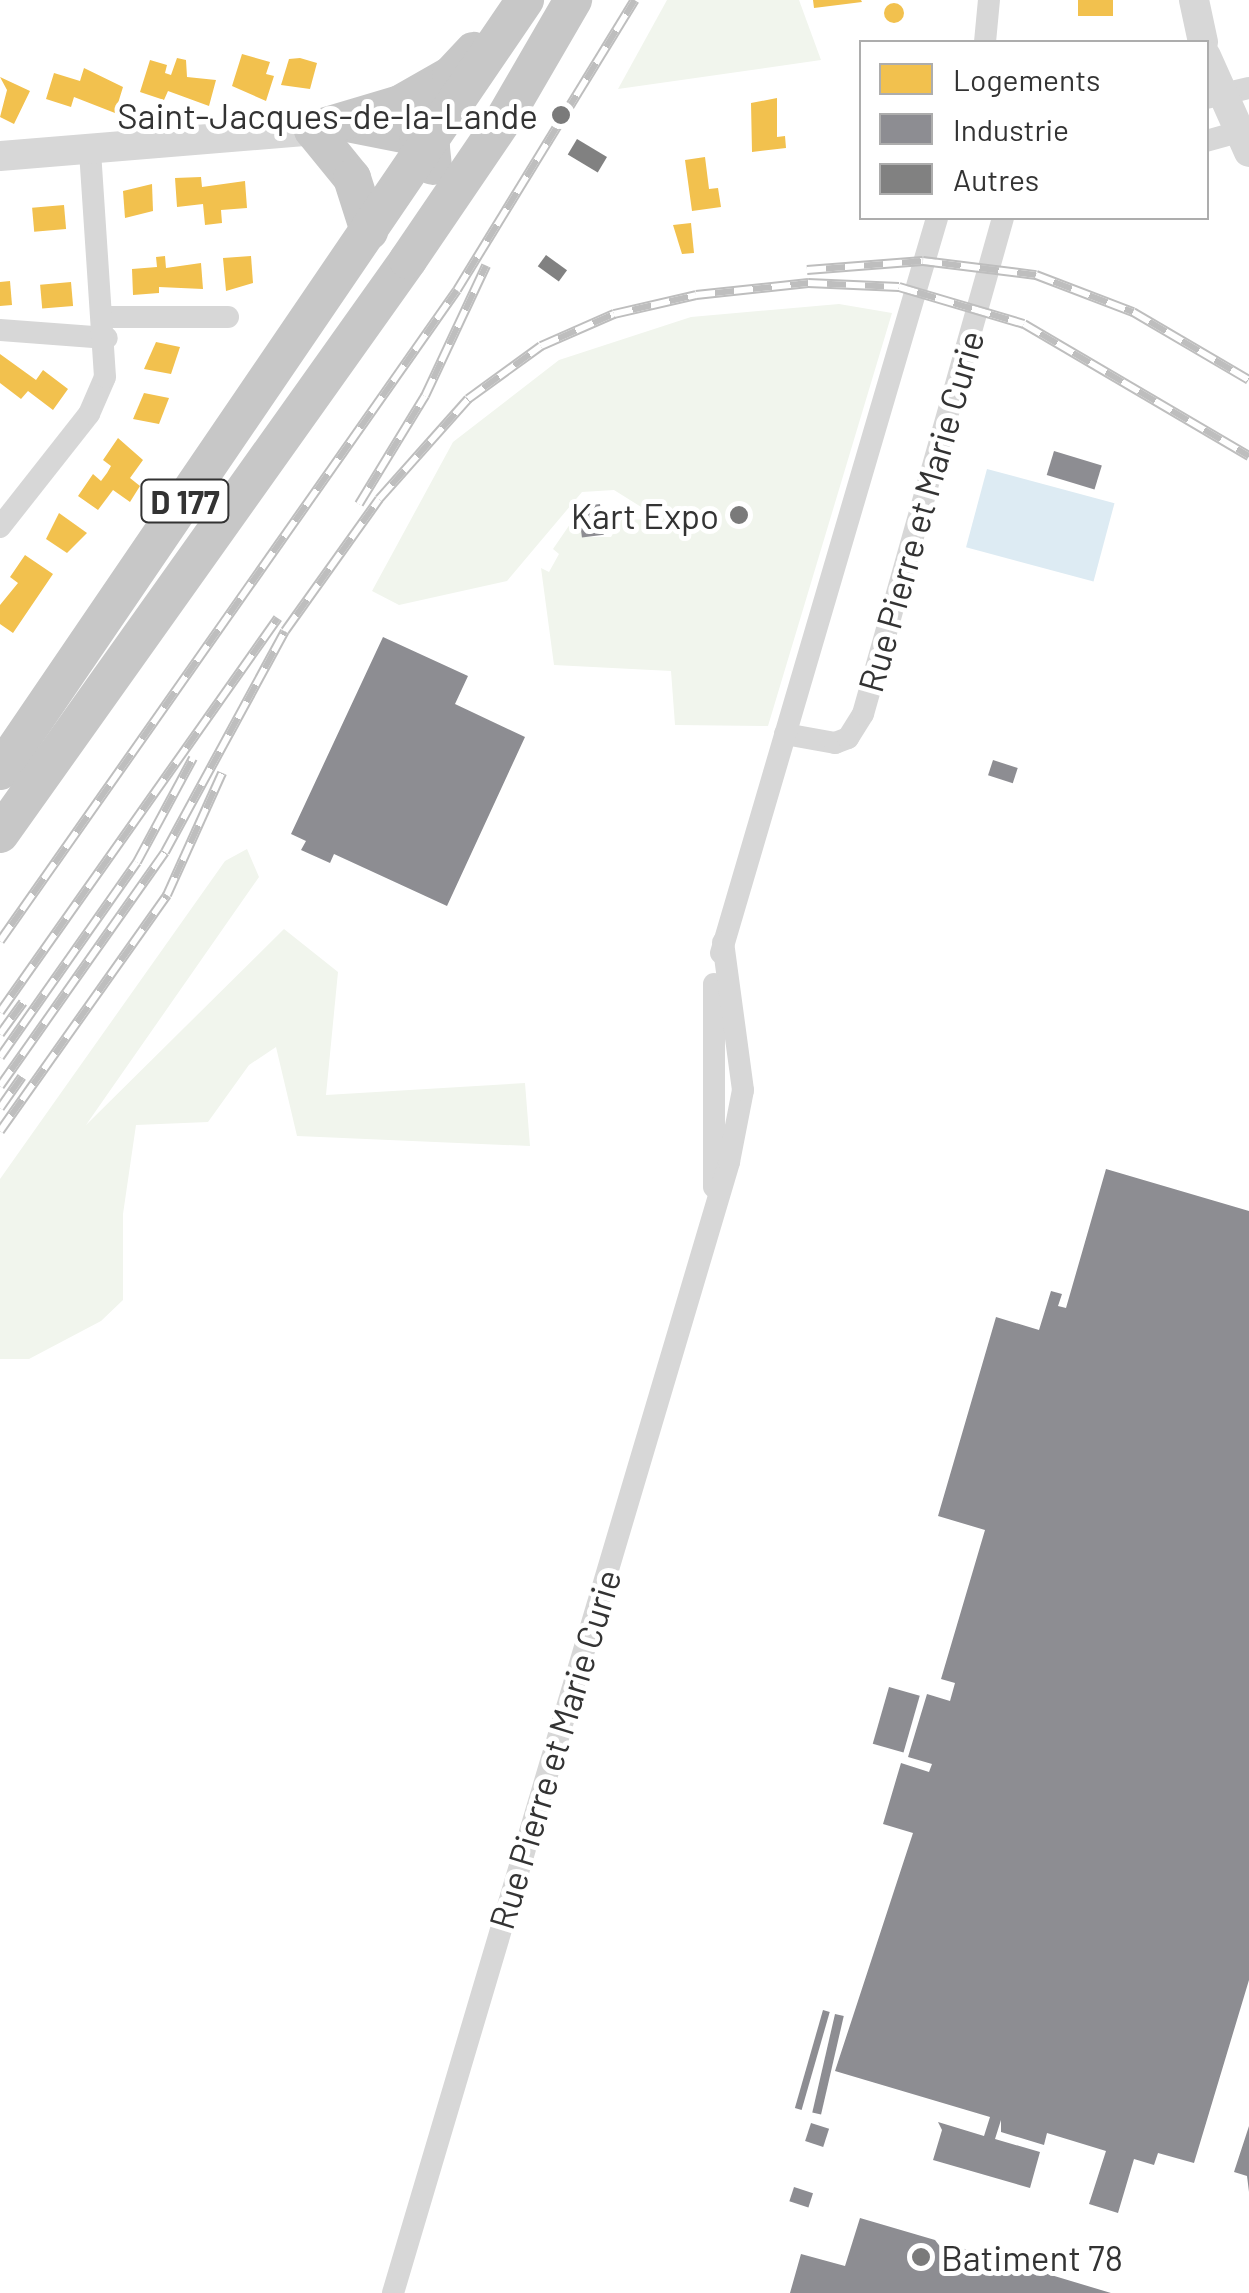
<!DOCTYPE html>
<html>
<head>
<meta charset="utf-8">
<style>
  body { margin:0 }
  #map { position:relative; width:1249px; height:2293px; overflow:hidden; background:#fff; font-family:Barlow,sans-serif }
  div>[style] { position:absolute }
  .green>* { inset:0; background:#f1f5ed }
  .water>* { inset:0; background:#ddebf3; transform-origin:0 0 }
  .homes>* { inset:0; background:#f2c14e; transform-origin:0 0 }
  .round { border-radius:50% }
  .industry>* { inset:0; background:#8d8d92; transform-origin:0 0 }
  .building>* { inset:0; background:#818181; transform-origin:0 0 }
  .minor>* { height:22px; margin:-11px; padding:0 11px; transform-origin:11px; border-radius:11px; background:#d7d7d7 }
  .tertiary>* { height:30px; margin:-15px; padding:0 15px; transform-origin:15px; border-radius:15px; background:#d7d7d7 }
  .trunk>* { height:38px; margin:-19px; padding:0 19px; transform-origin:19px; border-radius:19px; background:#c7c7c7 }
  .rail>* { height:10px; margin-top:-5px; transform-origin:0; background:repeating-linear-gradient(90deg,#fff 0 19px,#bebebe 0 38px); box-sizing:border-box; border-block:2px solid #bebebe }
  .dots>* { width:28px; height:28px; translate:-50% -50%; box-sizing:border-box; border:5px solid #fff; border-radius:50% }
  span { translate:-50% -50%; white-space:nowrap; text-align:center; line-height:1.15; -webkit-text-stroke:10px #fff; paint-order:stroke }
  .shield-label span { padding:2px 8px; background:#fff; border:2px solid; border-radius:8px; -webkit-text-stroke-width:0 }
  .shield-label { font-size:32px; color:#333; font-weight:700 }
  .poi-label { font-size:35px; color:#333 }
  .right { translate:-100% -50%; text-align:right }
  .left { translate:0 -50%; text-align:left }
  .street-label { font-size:35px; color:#333 }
  .legend { position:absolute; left:859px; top:40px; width:350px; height:180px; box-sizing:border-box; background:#fff; border:2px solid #adadad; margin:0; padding:12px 18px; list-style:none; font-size:30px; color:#333 }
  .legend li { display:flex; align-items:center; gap:20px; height:50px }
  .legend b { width:50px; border:2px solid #adadad }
</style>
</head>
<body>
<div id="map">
  <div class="green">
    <i style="clip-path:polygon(667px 0,799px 0,821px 60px,618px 89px)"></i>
    <i style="clip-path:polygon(839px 304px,892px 313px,768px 726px,675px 725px,671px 671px,554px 665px,541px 568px,549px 572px,559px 554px,553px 549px,579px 511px,583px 537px,611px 537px,621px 520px,648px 519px,646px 510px,614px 490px,582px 492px,507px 581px,399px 605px,372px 591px,453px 442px,559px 360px,691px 317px)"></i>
    <i style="clip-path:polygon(247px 849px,259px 877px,86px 1125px,284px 929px,338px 972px,326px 1095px,525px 1083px,530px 1146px,297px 1136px,276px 1047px,249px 1065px,208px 1122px,136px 1125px,123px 1214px,123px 1300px,101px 1321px,29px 1359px,0 1359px,0 1179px,225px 861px)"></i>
  </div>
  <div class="water">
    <i style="left:987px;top:469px;width:132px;height:81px;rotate:15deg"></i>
  </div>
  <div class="homes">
    <i style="clip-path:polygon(813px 0,861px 0,862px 2px,814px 8px)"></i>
    <i style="left:1078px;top:0;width:35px;height:16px"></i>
    <i class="round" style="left:884px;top:3px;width:20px;height:20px"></i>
    <i style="clip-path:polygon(242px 54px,270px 62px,266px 74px,274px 76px,266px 101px,232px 86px)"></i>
    <i style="clip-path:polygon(177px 58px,186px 60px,187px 77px,216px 80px,209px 106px,168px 91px,164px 100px,140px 92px,150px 60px,167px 65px,165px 73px,171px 75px)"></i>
    <i style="clip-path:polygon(300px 58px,317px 63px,310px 89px,281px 85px,289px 59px)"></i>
    <i style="clip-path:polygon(84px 68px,123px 87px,115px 113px,74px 97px,71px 107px,46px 99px,54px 73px,80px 81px)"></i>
    <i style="clip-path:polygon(0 77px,30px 91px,14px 124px,0 117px,7px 90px)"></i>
    <i style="clip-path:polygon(777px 98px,777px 137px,785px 136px,786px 148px,752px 152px,751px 103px)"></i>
    <i style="clip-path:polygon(705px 157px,709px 189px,718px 188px,721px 207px,692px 211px,685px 160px)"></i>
    <i style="clip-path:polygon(201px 177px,202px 187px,245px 181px,247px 208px,221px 210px,222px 223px,205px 225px,203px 204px,177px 207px,175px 178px)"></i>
    <i style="clip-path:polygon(152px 184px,153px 211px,125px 218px,123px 191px)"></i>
    <i style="left:64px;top:205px;width:24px;height:32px;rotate:85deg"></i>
    <i style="clip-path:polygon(691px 223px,694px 253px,682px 254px,673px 225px)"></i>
    <i style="clip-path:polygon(165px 256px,166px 268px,201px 263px,203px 289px,159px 287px,159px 293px,133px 295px,132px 269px,157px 267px,156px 257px)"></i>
    <i style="clip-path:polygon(251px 256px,253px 283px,226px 291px,223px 258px)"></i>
    <i style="clip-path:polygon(10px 281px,12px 305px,0 306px,0 282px)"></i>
    <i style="left:71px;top:282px;width:24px;height:31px;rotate:85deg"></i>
    <i style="clip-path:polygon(156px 342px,180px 347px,171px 374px,144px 369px)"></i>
    <i style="clip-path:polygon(0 354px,36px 380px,43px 370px,68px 389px,53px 410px,28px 391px,21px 399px,0 383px)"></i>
    <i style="clip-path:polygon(144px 393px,169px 398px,159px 424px,133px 419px)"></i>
    <i style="clip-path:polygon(118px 438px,143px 460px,130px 478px,140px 486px,130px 502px,113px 490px,98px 510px,78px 496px,93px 474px,101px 481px,107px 473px,111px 466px,103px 460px)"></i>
    <i style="clip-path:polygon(59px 513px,87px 533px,67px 553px,46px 539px)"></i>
    <i style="clip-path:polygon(25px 555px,53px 574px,13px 633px,0 624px,0 605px,18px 583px,10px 577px)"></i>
  </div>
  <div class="industry">
    <i style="left:1054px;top:451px;width:50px;height:25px;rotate:17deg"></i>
    <i style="left:600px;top:504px;width:31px;height:22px;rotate:83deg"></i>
    <i style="clip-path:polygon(383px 637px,468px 676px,455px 704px,525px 737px,447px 906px,334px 854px,330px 863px,301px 850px,306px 841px,291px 834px)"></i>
    <i style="left:993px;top:760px;width:26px;height:16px;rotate:18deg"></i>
    <i style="clip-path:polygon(1106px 1169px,1249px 1211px,1249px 1980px,1194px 2163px,1158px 2153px,1154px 2165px,1134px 2159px,1118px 2213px,1089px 2204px,1106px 2151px,1047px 2133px,1044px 2145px,1001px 2132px,1001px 2120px,995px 2139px,1040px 2152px,1030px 2188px,933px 2160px,942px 2130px,938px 2122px,984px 2136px,990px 2117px,835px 2071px,913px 1833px,883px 1824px,901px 1763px,929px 1772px,932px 1764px,908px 1757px,927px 1694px,950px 1701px,955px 1683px,941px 1679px,985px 1530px,938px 1516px,996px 1317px,1039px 1330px,1051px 1291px,1062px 1294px,1058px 1306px,1066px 1308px)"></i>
    <i style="left:889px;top:1687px;width:32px;height:59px;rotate:16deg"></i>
    <i style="left:823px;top:2010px;width:7px;height:102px;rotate:16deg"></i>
    <i style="left:835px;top:2014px;width:9px;height:101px;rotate:13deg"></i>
    <i style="left:811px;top:2123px;width:19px;height:19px;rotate:18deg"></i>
    <i style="clip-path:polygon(1249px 2126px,1249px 2192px,1247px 2176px,1234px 2172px)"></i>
    <i style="left:794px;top:2187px;width:20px;height:15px;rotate:18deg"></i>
    <i style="clip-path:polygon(860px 2218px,935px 2240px,942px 2249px,947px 2244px,1007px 2261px,1022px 2253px,1031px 2269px,1111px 2293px,790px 2293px,801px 2254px,845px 2266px)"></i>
  </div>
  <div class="building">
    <i style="left:577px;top:139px;width:35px;height:18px;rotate:31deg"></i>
    <i style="left:546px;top:255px;width:26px;height:14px;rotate:36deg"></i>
  </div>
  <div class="minor">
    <i style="left:985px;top:42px;width:42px;rotate:-84.6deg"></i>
    <i style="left:1206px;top:98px;width:44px;rotate:-13.1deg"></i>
    <i style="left:1206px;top:141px;width:45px;rotate:-15.6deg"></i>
    <i style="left:105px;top:317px;width:123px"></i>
    <i style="left:0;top:330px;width:107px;rotate:4.3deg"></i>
    <i style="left:0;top:527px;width:144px;rotate:-51.8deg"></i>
    <i style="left:89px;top:414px;width:40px;rotate:-66.6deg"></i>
    <i style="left:105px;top:377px;width:228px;rotate:-93.8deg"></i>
    <i style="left:785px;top:734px;width:51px;rotate:10.2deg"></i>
    <i style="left:835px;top:743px;width:14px;rotate:-21deg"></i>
    <i style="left:848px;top:738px;width:28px;rotate:-58deg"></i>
    <i style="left:863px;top:714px;width:515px;rotate:-74.24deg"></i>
    <i style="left:721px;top:953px;width:766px;rotate:-73.62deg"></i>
    <i style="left:714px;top:984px;width:203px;rotate:90deg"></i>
    <i style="left:393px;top:2293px;width:1180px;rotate:-73.45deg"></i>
    <i style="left:729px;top:1162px;width:73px;rotate:-79deg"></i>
    <i style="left:743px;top:1090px;width:149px;rotate:-97.7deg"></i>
  </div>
  <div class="tertiary">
    <i style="left:1194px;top:0;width:43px;rotate:77.9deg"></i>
    <i style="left:1206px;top:56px;width:105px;rotate:65.9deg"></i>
    <i style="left:0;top:156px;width:314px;rotate:-4.7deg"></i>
  </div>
  <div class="trunk">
    <i style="left:348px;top:123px;width:71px;rotate:11.3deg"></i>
    <i style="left:418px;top:137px;width:17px;rotate:40deg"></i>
    <i style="left:431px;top:148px;width:18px;rotate:84deg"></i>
    <i style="left:313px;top:130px;width:91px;rotate:-16.6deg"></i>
    <i style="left:400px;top:104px;width:59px;rotate:-29.6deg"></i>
    <i style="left:451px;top:75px;width:33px;rotate:-47deg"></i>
    <i style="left:313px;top:130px;width:62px;rotate:50.9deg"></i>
    <i style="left:352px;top:178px;width:56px;rotate:72.2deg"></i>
    <i style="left:0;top:771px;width:933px;rotate:-55.75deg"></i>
    <i style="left:0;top:834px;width:704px;rotate:-54.59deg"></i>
    <i style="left:408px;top:260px;width:171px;rotate:-55.8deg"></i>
    <i style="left:504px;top:119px;width:138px;rotate:-59.9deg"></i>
  </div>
  <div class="rail">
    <i style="left:807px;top:270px;width:116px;rotate:-4.4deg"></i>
    <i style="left:923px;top:261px;width:114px;rotate:7.1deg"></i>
    <i style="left:1036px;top:275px;width:104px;rotate:20.9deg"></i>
    <i style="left:1133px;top:312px;width:134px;rotate:30.4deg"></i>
    <i style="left:359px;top:504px;width:127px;rotate:-58.6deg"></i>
    <i style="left:425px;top:396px;width:144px;rotate:-64.9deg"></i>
    <i style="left:0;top:941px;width:795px;rotate:-54.93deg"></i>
    <i style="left:457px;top:290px;width:340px;rotate:-58.5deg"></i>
    <i style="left:0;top:1012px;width:482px;rotate:-54.8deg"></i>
    <i style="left:0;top:1034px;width:39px;rotate:-54deg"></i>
    <i style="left:0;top:1057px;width:238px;rotate:-54.9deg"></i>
    <i style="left:137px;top:862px;width:118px;rotate:-61.7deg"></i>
    <i style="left:0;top:1086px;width:286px;rotate:-54.8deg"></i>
    <i style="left:165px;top:852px;width:251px;rotate:-61.5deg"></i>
    <i style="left:285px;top:631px;width:162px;rotate:-54.5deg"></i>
    <i style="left:379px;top:499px;width:134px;rotate:-48.3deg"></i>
    <i style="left:468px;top:399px;width:90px;rotate:-36deg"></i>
    <i style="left:541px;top:346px;width:80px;rotate:-23.7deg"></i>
    <i style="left:614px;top:314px;width:84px;rotate:-13deg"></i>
    <i style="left:696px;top:295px;width:113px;rotate:-6.1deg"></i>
    <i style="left:808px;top:283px;width:91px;rotate:2.5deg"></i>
    <i style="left:899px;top:287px;width:130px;rotate:16.5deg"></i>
    <i style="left:1024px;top:324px;width:261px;rotate:30.4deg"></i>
    <i style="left:0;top:1108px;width:38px;rotate:-55deg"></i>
    <i style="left:0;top:1131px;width:289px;rotate:-54.7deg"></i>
    <i style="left:167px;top:895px;width:134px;rotate:-65.7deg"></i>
  </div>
  <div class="dots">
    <i style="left:561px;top:115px;background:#7a7a7a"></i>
    <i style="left:739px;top:515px;background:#7a7a7a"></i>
    <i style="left:921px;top:2257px;background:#7a7a7a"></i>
  </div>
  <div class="shield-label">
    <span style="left:185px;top:501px">D 177</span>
  </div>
  <div class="poi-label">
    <span class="right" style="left:538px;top:115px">Saint-Jacques-de-la-Lande</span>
    <span class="right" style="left:719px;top:515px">Kart Expo</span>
    <span class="left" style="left:941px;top:2257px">Batiment 78</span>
  </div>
  <div class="street-label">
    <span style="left:920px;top:511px;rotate:-74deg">Rue Pierre et Marie Curie</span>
    <span style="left:554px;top:1749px;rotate:-73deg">Rue Pierre et Marie Curie</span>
  </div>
  <ul class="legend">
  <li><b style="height:28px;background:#f2c14e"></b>Logements</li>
  <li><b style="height:28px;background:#8d8d92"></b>Industrie</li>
  <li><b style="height:28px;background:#818181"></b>Autres</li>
  </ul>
</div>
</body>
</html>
